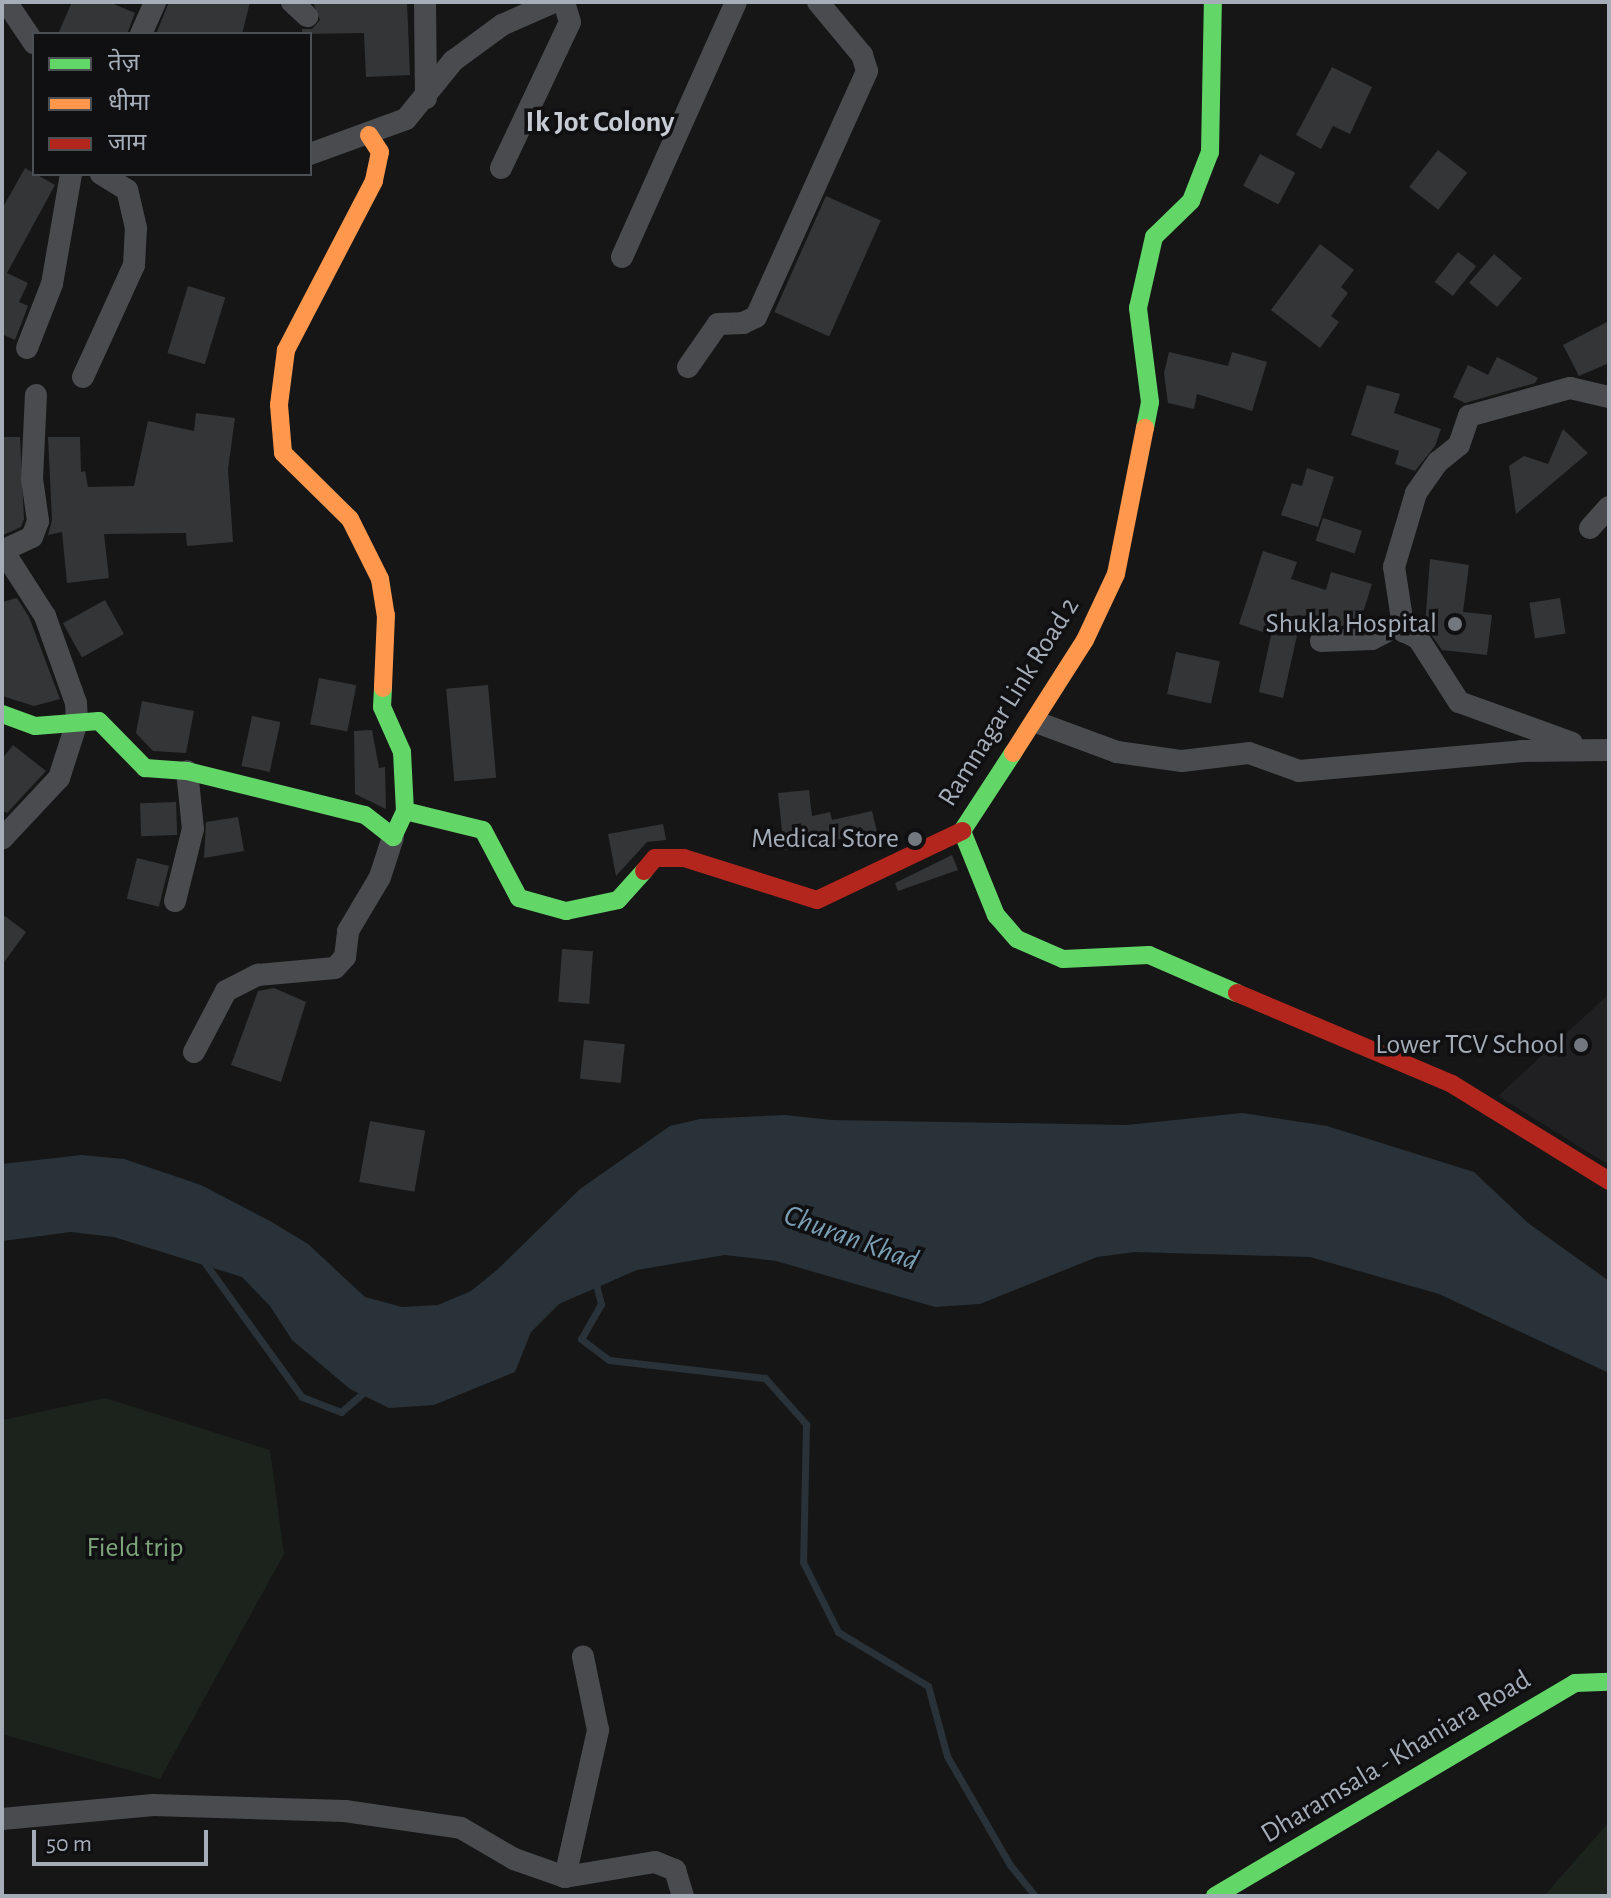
<!DOCTYPE html>
<html>
<head>
<meta charset="utf-8">
<style>
  body { margin:0 }
  #map { position:relative; width:1611px; height:1898px; overflow:hidden; background:#161616; font-family:"Alegreya Sans","Noto Sans Devanagari",sans-serif }
  div>[style] { position:absolute }
  .built>* { inset:0; background:#202022 }
  .green>* { inset:0; background:#1b231c }
  .water>* { inset:0; background:#283238 }
  .stream>* { height:7px; margin:-3.5px; padding:0 3.5px; transform-origin:3.5px; border-radius:3.5px; background:#283238 }
  .building>* { inset:0; background:#343537; transform-origin:0 0 }
  .street>* { height:22px; margin:-11px; padding:0 11px; transform-origin:11px; border-radius:11px; background:#494b4f }
  .fast>* { height:18px; margin:-9px; padding:0 9px; transform-origin:9px; border-radius:9px; background:#63d668 }
  .slow>* { height:18px; margin:-9px; padding:0 9px; transform-origin:9px; border-radius:9px; background:#ff974d }
  .jam>* { height:18px; margin:-9px; padding:0 9px; transform-origin:9px; border-radius:9px; background:#b3261e }
  .dots>* { width:22px; height:22px; translate:-50% -50%; box-sizing:border-box; border:4px solid #101012; border-radius:50% }
  span { translate:-50% -50%; white-space:nowrap; text-align:center; line-height:1.15; -webkit-text-stroke:7px #101012; paint-order:stroke }
  .poi-label { font-size:28px; color:#a5adb8 }
  .right { translate:-100% -50%; text-align:right }
  .street-label { font-size:28px; color:#a5adb8 }
  .park-label { font-size:28px; color:#7da47b }
  .neighbourhood-label { font-size:30px; color:#c7cbd3; font-weight:700 }
  .water-label { font-size:30px; color:#7a9fb5; font-style:italic }
  .frame { position:absolute; inset:0; border:4px solid #a5adb8; pointer-events:none }
  .legend { position:absolute; left:32px; top:32px; width:280px; height:144px; box-sizing:border-box; background:#101012; border:2px solid #4c4f54; margin:0; padding:10px 14px; list-style:none; font-size:24px; color:#a5adb8 }
  .legend li { display:flex; align-items:center; gap:16px; height:40px }
  .legend b { width:40px; border:2px solid #4c4f54 }
  .scale { position:absolute; left:32px; top:1830px; width:176px; height:36px; box-sizing:border-box; border:4px solid #a5adb8; border-top:0; padding-left:10px; font-size:24px; line-height:28px; white-space:nowrap; color:#a5adb8; -webkit-text-stroke:6px #101012; paint-order:stroke }
</style>
</head>
<body>
<div id="map">
  <div class="built">
    <i style="clip-path:polygon(1609px 994px,1609px 1165px,1498px 1096px)"></i>
  </div>
  <div class="green">
    <i style="clip-path:polygon(105px 1398px,270px 1450px,284px 1554px,160px 1779px,2px 1734px,2px 1420px)"></i>
    <i style="clip-path:polygon(1609px 1822px,1609px 1896px,1544px 1896px)"></i>
  </div>
  <div class="water">
    <i style="clip-path:polygon(1242px 1113px,1327px 1126px,1474px 1172px,1528px 1223px,1609px 1281px,1609px 1373px,1439px 1294px,1310px 1257px,1135px 1252px,1097px 1257px,980px 1304px,935px 1307px,776px 1261px,725px 1255px,637px 1270px,559px 1304px,531px 1332px,515px 1372px,434px 1405px,389px 1408px,350px 1389px,292px 1340px,270px 1306px,242px 1277px,114px 1237px,71px 1232px,2px 1241px,2px 1164px,81px 1155px,124px 1159px,201px 1185px,270px 1221px,308px 1244px,365px 1297px,402px 1307px,438px 1305px,471px 1291px,497px 1270px,580px 1189px,670px 1126px,700px 1119px,785px 1115px,832px 1120px,1127px 1125px)"></i>
  </div>
  <div class="stream">
    <i style="left:202px;top:1259px;width:170px;rotate:54.1deg"></i>
    <i style="left:302px;top:1397px;width:42px;rotate:21deg"></i>
    <i style="left:341px;top:1412px;width:35px;rotate:-41deg"></i>
    <i style="left:595px;top:1280px;width:25px;rotate:76deg"></i>
    <i style="left:601px;top:1304px;width:40px;rotate:119.7deg"></i>
    <i style="left:581px;top:1339px;width:35px;rotate:37deg"></i>
    <i style="left:609px;top:1360px;width:157px;rotate:6.6deg"></i>
    <i style="left:765px;top:1378px;width:62px;rotate:48.3deg"></i>
    <i style="left:806px;top:1424px;width:138px;rotate:91.2deg"></i>
    <i style="left:803px;top:1562px;width:78px;rotate:63.4deg"></i>
    <i style="left:838px;top:1632px;width:105px;rotate:31deg"></i>
    <i style="left:928px;top:1686px;width:73px;rotate:74.8deg"></i>
    <i style="left:947px;top:1756px;width:126px;rotate:60deg"></i>
    <i style="left:1010px;top:1865px;width:40px;rotate:51deg"></i>
  </div>
  <div class="building">
    <i style="clip-path:polygon(72px 2px,109px 2px,135px 13px,127px 34px,58px 34px)"></i>
    <i style="clip-path:polygon(169px 2px,250px 2px,242px 34px,156px 34px)"></i>
    <i style="clip-path:polygon(313px 2px,407px 2px,410px 75px,366px 77px,364px 33px,302px 34px,302px 29px,312px 29px,320px 20px)"></i>
    <i style="clip-path:polygon(1332px 67px,1372px 87px,1350px 134px,1333px 126px,1321px 149px,1296px 135px)"></i>
    <i style="left:1438px;top:150px;width:37px;height:47px;rotate:38deg"></i>
    <i style="left:1260px;top:154px;width:40px;height:36px;rotate:28deg"></i>
    <i style="clip-path:polygon(25px 168px,55px 185px,7px 273px,28px 283px,19px 302px,28px 306px,15px 340px,4px 335px,2px 339px,2px 209px)"></i>
    <i style="left:826px;top:196px;width:60px;height:127px;rotate:24deg"></i>
    <i style="clip-path:polygon(1320px 244px,1354px 270px,1341px 287px,1348px 293px,1331px 316px,1339px 322px,1320px 348px,1271px 310px)"></i>
    <i style="left:1458px;top:252px;width:23px;height:38px;rotate:38deg"></i>
    <i style="left:1494px;top:254px;width:37px;height:38px;rotate:41deg"></i>
    <i style="left:188px;top:286px;width:39px;height:70px;rotate:17deg"></i>
    <i style="clip-path:polygon(1609px 321px,1609px 363px,1579px 376px,1563px 345px)"></i>
    <i style="clip-path:polygon(1169px 352px,1228px 366px,1232px 352px,1267px 362px,1252px 411px,1197px 394px,1194px 409px,1168px 403px,1164px 373px)"></i>
    <i style="clip-path:polygon(1497px 357px,1538px 378px,1535px 383px,1465px 403px,1453px 397px,1468px 365px,1488px 375px)"></i>
    <i style="clip-path:polygon(1367px 385px,1400px 394px,1394px 413px,1441px 429px,1435px 446px,1415px 471px,1395px 464px,1399px 451px,1351px 435px)"></i>
    <i style="clip-path:polygon(196px 413px,235px 418px,228px 469px,233px 542px,187px 546px,186px 533px,104px 534px,109px 578px,67px 583px,62px 532px,48px 535px,52px 520px,48px 437px,80px 437px,81px 472px,85px 471px,88px 487px,134px 486px,148px 421px,194px 431px)"></i>
    <i style="clip-path:polygon(1563px 429px,1588px 453px,1516px 514px,1509px 466px,1524px 456px,1548px 464px)"></i>
    <i style="clip-path:polygon(2px 437px,20px 437px,24px 519px,21px 527px,3px 535px)"></i>
    <i style="clip-path:polygon(1307px 468px,1334px 477px,1318px 527px,1281px 515px,1292px 483px,1302px 486px)"></i>
    <i style="left:1323px;top:518px;width:41px;height:24px;rotate:18deg"></i>
    <i style="clip-path:polygon(1263px 551px,1297px 562px,1291px 579px,1326px 590px,1331px 572px,1372px 584px,1359px 625px,1319px 627px,1300px 622px,1283px 698px,1259px 692px,1271px 635px,1239px 624px)"></i>
    <i style="clip-path:polygon(1430px 559px,1469px 565px,1463px 612px,1492px 615px,1487px 655px,1442px 650px,1425px 626px)"></i>
    <i style="clip-path:polygon(17px 598px,29px 617px,60px 699px,34px 706px,2px 696px,2px 602px)"></i>
    <i style="left:1560px;top:598px;width:36px;height:31px;rotate:81deg"></i>
    <i style="left:105px;top:600px;width:39px;height:48px;rotate:61deg"></i>
    <i style="left:1176px;top:652px;width:45px;height:43px;rotate:12deg"></i>
    <i style="left:319px;top:678px;width:38px;height:47px;rotate:11deg"></i>
    <i style="left:488px;top:685px;width:93px;height:42px;rotate:85deg"></i>
    <i style="clip-path:polygon(142px 701px,194px 711px,186px 753px,153px 751px,136px 733px)"></i>
    <i style="left:252px;top:716px;width:29px;height:51px;rotate:12deg"></i>
    <i style="clip-path:polygon(372px 730px,379px 768px,385px 767px,386px 809px,355px 794px,354px 731px)"></i>
    <i style="clip-path:polygon(13px 745px,46px 771px,7px 813px,2px 810px,2px 759px)"></i>
    <i style="clip-path:polygon(809px 790px,812px 816px,830px 812px,832px 820px,872px 811px,877px 832px,784px 850px,778px 793px)"></i>
    <i style="left:176px;top:802px;width:33px;height:36px;rotate:88deg"></i>
    <i style="clip-path:polygon(238px 817px,244px 851px,204px 858px,206px 822px)"></i>
    <i style="clip-path:polygon(663px 824px,666px 840px,647px 842px,616px 876px,608px 834px)"></i>
    <i style="clip-path:polygon(952px 855px,958px 870px,898px 891px,895px 883px)"></i>
    <i style="left:137px;top:858px;width:33px;height:42px;rotate:14deg"></i>
    <i style="clip-path:polygon(2px 914px,26px 932px,2px 965px)"></i>
    <i style="left:562px;top:949px;width:31px;height:53px;rotate:4deg"></i>
    <i style="clip-path:polygon(274px 988px,306px 1002px,281px 1082px,231px 1065px,258px 991px)"></i>
    <i style="left:584px;top:1040px;width:41px;height:39px;rotate:6deg"></i>
    <i style="left:370px;top:1121px;width:56px;height:62px;rotate:10deg"></i>
  </div>
  <div class="street">
    <i style="left:292px;top:2px;width:21px;rotate:43deg"></i>
    <i style="left:425px;top:2px;width:96px;rotate:89.4deg"></i>
    <i style="left:2px;top:3px;width:8px;rotate:23deg"></i>
    <i style="left:9px;top:6px;width:45px;rotate:56deg"></i>
    <i style="left:141px;top:34px;width:35px;rotate:-66deg"></i>
    <i style="left:310px;top:154px;width:102px;rotate:-20deg"></i>
    <i style="left:406px;top:119px;width:75px;rotate:-51deg"></i>
    <i style="left:453px;top:61px;width:61px;rotate:-36.3deg"></i>
    <i style="left:502px;top:25px;width:57px;rotate:-23.9deg"></i>
    <i style="left:501px;top:168px;width:161px;rotate:-64.7deg"></i>
    <i style="left:570px;top:22px;width:21px;rotate:-107deg"></i>
    <i style="left:622px;top:257px;width:279px;rotate:-65.9deg"></i>
    <i style="left:27px;top:348px;width:69px;rotate:-68.7deg"></i>
    <i style="left:52px;top:284px;width:112px;rotate:-80.2deg"></i>
    <i style="left:688px;top:367px;width:52px;rotate:-55.1deg"></i>
    <i style="left:718px;top:324px;width:25px;rotate:-2deg"></i>
    <i style="left:743px;top:323px;width:14px;rotate:-25deg"></i>
    <i style="left:756px;top:317px;width:270px;rotate:-65.7deg"></i>
    <i style="left:867px;top:71px;width:17px;rotate:-107deg"></i>
    <i style="left:862px;top:55px;width:69px;rotate:-129.7deg"></i>
    <i style="left:83px;top:377px;width:123px;rotate:-65.5deg"></i>
    <i style="left:134px;top:265px;width:37px;rotate:-87deg"></i>
    <i style="left:136px;top:228px;width:39px;rotate:-103deg"></i>
    <i style="left:127px;top:190px;width:31px;rotate:-148deg"></i>
    <i style="left:1590px;top:528px;width:28px;rotate:-48deg"></i>
    <i style="left:2px;top:549px;width:80px;rotate:57.3deg"></i>
    <i style="left:45px;top:616px;width:92px;rotate:70.4deg"></i>
    <i style="left:76px;top:703px;width:19px;rotate:87deg"></i>
    <i style="left:77px;top:722px;width:59px;rotate:107.8deg"></i>
    <i style="left:59px;top:778px;width:83px;rotate:133.1deg"></i>
    <i style="left:4px;top:550px;width:31px;rotate:-25deg"></i>
    <i style="left:32px;top:537px;width:17px;rotate:-69deg"></i>
    <i style="left:38px;top:521px;width:42px;rotate:-98.1deg"></i>
    <i style="left:32px;top:479px;width:84px;rotate:-87.3deg"></i>
    <i style="left:1404px;top:632px;width:66px;rotate:-98.7deg"></i>
    <i style="left:1394px;top:567px;width:77px;rotate:-73.4deg"></i>
    <i style="left:1416px;top:493px;width:38px;rotate:-55deg"></i>
    <i style="left:1438px;top:462px;width:27px;rotate:-39deg"></i>
    <i style="left:1459px;top:445px;width:31px;rotate:-71deg"></i>
    <i style="left:1469px;top:416px;width:105px;rotate:-15.5deg"></i>
    <i style="left:1570px;top:388px;width:40px;rotate:13deg"></i>
    <i style="left:1321px;top:641px;width:51px;rotate:-2.2deg"></i>
    <i style="left:1372px;top:639px;width:27px;rotate:-27deg"></i>
    <i style="left:1396px;top:627px;width:25px;rotate:27deg"></i>
    <i style="left:1418px;top:638px;width:76px;rotate:57.4deg"></i>
    <i style="left:1459px;top:702px;width:120px;rotate:19.9deg"></i>
    <i style="left:1036px;top:722px;width:86px;rotate:20.3deg"></i>
    <i style="left:1117px;top:752px;width:66px;rotate:7.9deg"></i>
    <i style="left:1182px;top:761px;width:67px;rotate:-6.8deg"></i>
    <i style="left:1249px;top:753px;width:53px;rotate:19.8deg"></i>
    <i style="left:1299px;top:771px;width:224px;rotate:-5.1deg"></i>
    <i style="left:1522px;top:751px;width:87px;rotate:-0.7deg"></i>
    <i style="left:175px;top:901px;width:74px;rotate:-76deg"></i>
    <i style="left:193px;top:829px;width:58px;rotate:-95.9deg"></i>
    <i style="left:194px;top:1052px;width:69px;rotate:-62.3deg"></i>
    <i style="left:226px;top:991px;width:36px;rotate:-27deg"></i>
    <i style="left:258px;top:975px;width:77px;rotate:-5.2deg"></i>
    <i style="left:335px;top:968px;width:15px;rotate:-48deg"></i>
    <i style="left:345px;top:957px;width:26px;rotate:-83deg"></i>
    <i style="left:348px;top:931px;width:63px;rotate:-59.3deg"></i>
    <i style="left:380px;top:877px;width:42px;rotate:-72deg"></i>
    <i style="left:2px;top:1819px;width:152px;rotate:-5.3deg"></i>
    <i style="left:153px;top:1805px;width:192px;rotate:1.8deg"></i>
    <i style="left:345px;top:1811px;width:117px;rotate:8.3deg"></i>
    <i style="left:461px;top:1828px;width:61px;rotate:30.3deg"></i>
    <i style="left:514px;top:1859px;width:54px;rotate:19.4deg"></i>
    <i style="left:565px;top:1877px;width:91px;rotate:-9.5deg"></i>
    <i style="left:655px;top:1862px;width:22px;rotate:22deg"></i>
    <i style="left:675px;top:1870px;width:27px;rotate:73deg"></i>
    <i style="left:565px;top:1877px;width:151px;rotate:-77.3deg"></i>
    <i style="left:598px;top:1730px;width:75px;rotate:-101.6deg"></i>
  </div>
  <div class="fast">
    <i style="left:1145px;top:428px;width:26px;rotate:-79deg"></i>
    <i style="left:1150px;top:402px;width:95px;rotate:-97.3deg"></i>
    <i style="left:1138px;top:308px;width:73px;rotate:-77.3deg"></i>
    <i style="left:1154px;top:237px;width:52px;rotate:-44.2deg"></i>
    <i style="left:1191px;top:201px;width:53px;rotate:-68.8deg"></i>
    <i style="left:1210px;top:152px;width:150px;rotate:-88.9deg"></i>
    <i style="left:383px;top:688px;width:19px;rotate:93deg"></i>
    <i style="left:382px;top:707px;width:49px;rotate:66deg"></i>
    <i style="left:402px;top:752px;width:59px;rotate:87.1deg"></i>
    <i style="left:2px;top:714px;width:35px;rotate:20deg"></i>
    <i style="left:35px;top:726px;width:64px;rotate:-4.5deg"></i>
    <i style="left:99px;top:721px;width:66px;rotate:45.6deg"></i>
    <i style="left:145px;top:768px;width:42px;rotate:4.1deg"></i>
    <i style="left:187px;top:771px;width:183px;rotate:13.9deg"></i>
    <i style="left:365px;top:815px;width:36px;rotate:38deg"></i>
    <i style="left:393px;top:837px;width:29px;rotate:-65deg"></i>
    <i style="left:405px;top:811px;width:80px;rotate:13.7deg"></i>
    <i style="left:483px;top:830px;width:77px;rotate:62.1deg"></i>
    <i style="left:519px;top:898px;width:49px;rotate:15.5deg"></i>
    <i style="left:566px;top:911px;width:53px;rotate:-11.9deg"></i>
    <i style="left:618px;top:900px;width:39px;rotate:-48deg"></i>
    <i style="left:1013px;top:753px;width:93px;rotate:123.2deg"></i>
    <i style="left:962px;top:831px;width:91px;rotate:68deg"></i>
    <i style="left:996px;top:915px;width:32px;rotate:49deg"></i>
    <i style="left:1017px;top:939px;width:50px;rotate:23.5deg"></i>
    <i style="left:1063px;top:959px;width:86px;rotate:-2.7deg"></i>
    <i style="left:1149px;top:955px;width:96px;rotate:23.4deg"></i>
    <i style="left:1215px;top:1896px;width:418px;rotate:-30.6deg"></i>
    <i style="left:1575px;top:1683px;width:34px;rotate:-2deg"></i>
  </div>
  <div class="slow">
    <i style="left:369px;top:135px;width:20px;rotate:57deg"></i>
    <i style="left:380px;top:152px;width:30px;rotate:102deg"></i>
    <i style="left:374px;top:181px;width:191px;rotate:117.5deg"></i>
    <i style="left:286px;top:350px;width:55px;rotate:97.3deg"></i>
    <i style="left:279px;top:405px;width:48px;rotate:85.2deg"></i>
    <i style="left:283px;top:453px;width:94px;rotate:44.6deg"></i>
    <i style="left:350px;top:519px;width:67px;rotate:63.4deg"></i>
    <i style="left:380px;top:579px;width:36px;rotate:81deg"></i>
    <i style="left:386px;top:615px;width:73px;rotate:92.4deg"></i>
    <i style="left:1013px;top:753px;width:134px;rotate:-57.5deg"></i>
    <i style="left:1085px;top:640px;width:73px;rotate:-64.8deg"></i>
    <i style="left:1116px;top:574px;width:149px;rotate:-78.8deg"></i>
  </div>
  <div class="jam">
    <i style="left:644px;top:871px;width:17px;rotate:-50deg"></i>
    <i style="left:655px;top:858px;width:29px"></i>
    <i style="left:684px;top:858px;width:139px;rotate:17.5deg"></i>
    <i style="left:817px;top:900px;width:161px;rotate:-25.4deg"></i>
    <i style="left:1237px;top:993px;width:233px;rotate:22.9deg"></i>
    <i style="left:1452px;top:1084px;width:185px;rotate:31.7deg"></i>
  </div>
  <div class="dots">
    <i style="left:1455px;top:624px;background:#73787f"></i>
    <i style="left:915px;top:839px;background:#73787f"></i>
    <i style="left:1581px;top:1045px;background:#73787f"></i>
  </div>
  <div class="poi-label">
    <span class="right" style="left:1437px;top:624px">Shukla Hospital</span>
    <span class="right" style="left:899px;top:839px">Medical Store</span>
    <span class="right" style="left:1565px;top:1045px">Lower TCV School</span>
  </div>
  <div class="street-label">
    <span style="left:1009px;top:702px;rotate:-58deg">Ramnagar Link Road 2</span>
    <span style="left:1396px;top:1757px;rotate:-31deg">Dharamsala - Khaniara Road</span>
  </div>
  <div class="park-label">
    <span style="left:135px;top:1548px">Field trip</span>
  </div>
  <div class="neighbourhood-label">
    <span style="left:600px;top:122px">Ik Jot Colony</span>
  </div>
  <div class="water-label">
    <span style="left:851px;top:1238px;rotate:20deg">Churan Khad</span>
  </div>
  <div class="frame"></div>
  <ul class="legend">
  <li><b style="height:10px;background:#63d668"></b>तेज़</li>
  <li><b style="height:10px;background:#ff974d"></b>धीमा</li>
  <li><b style="height:10px;background:#b3261e"></b>जाम</li>
  </ul>
  <div class="scale">50 m</div>
</div>
</body>
</html>
